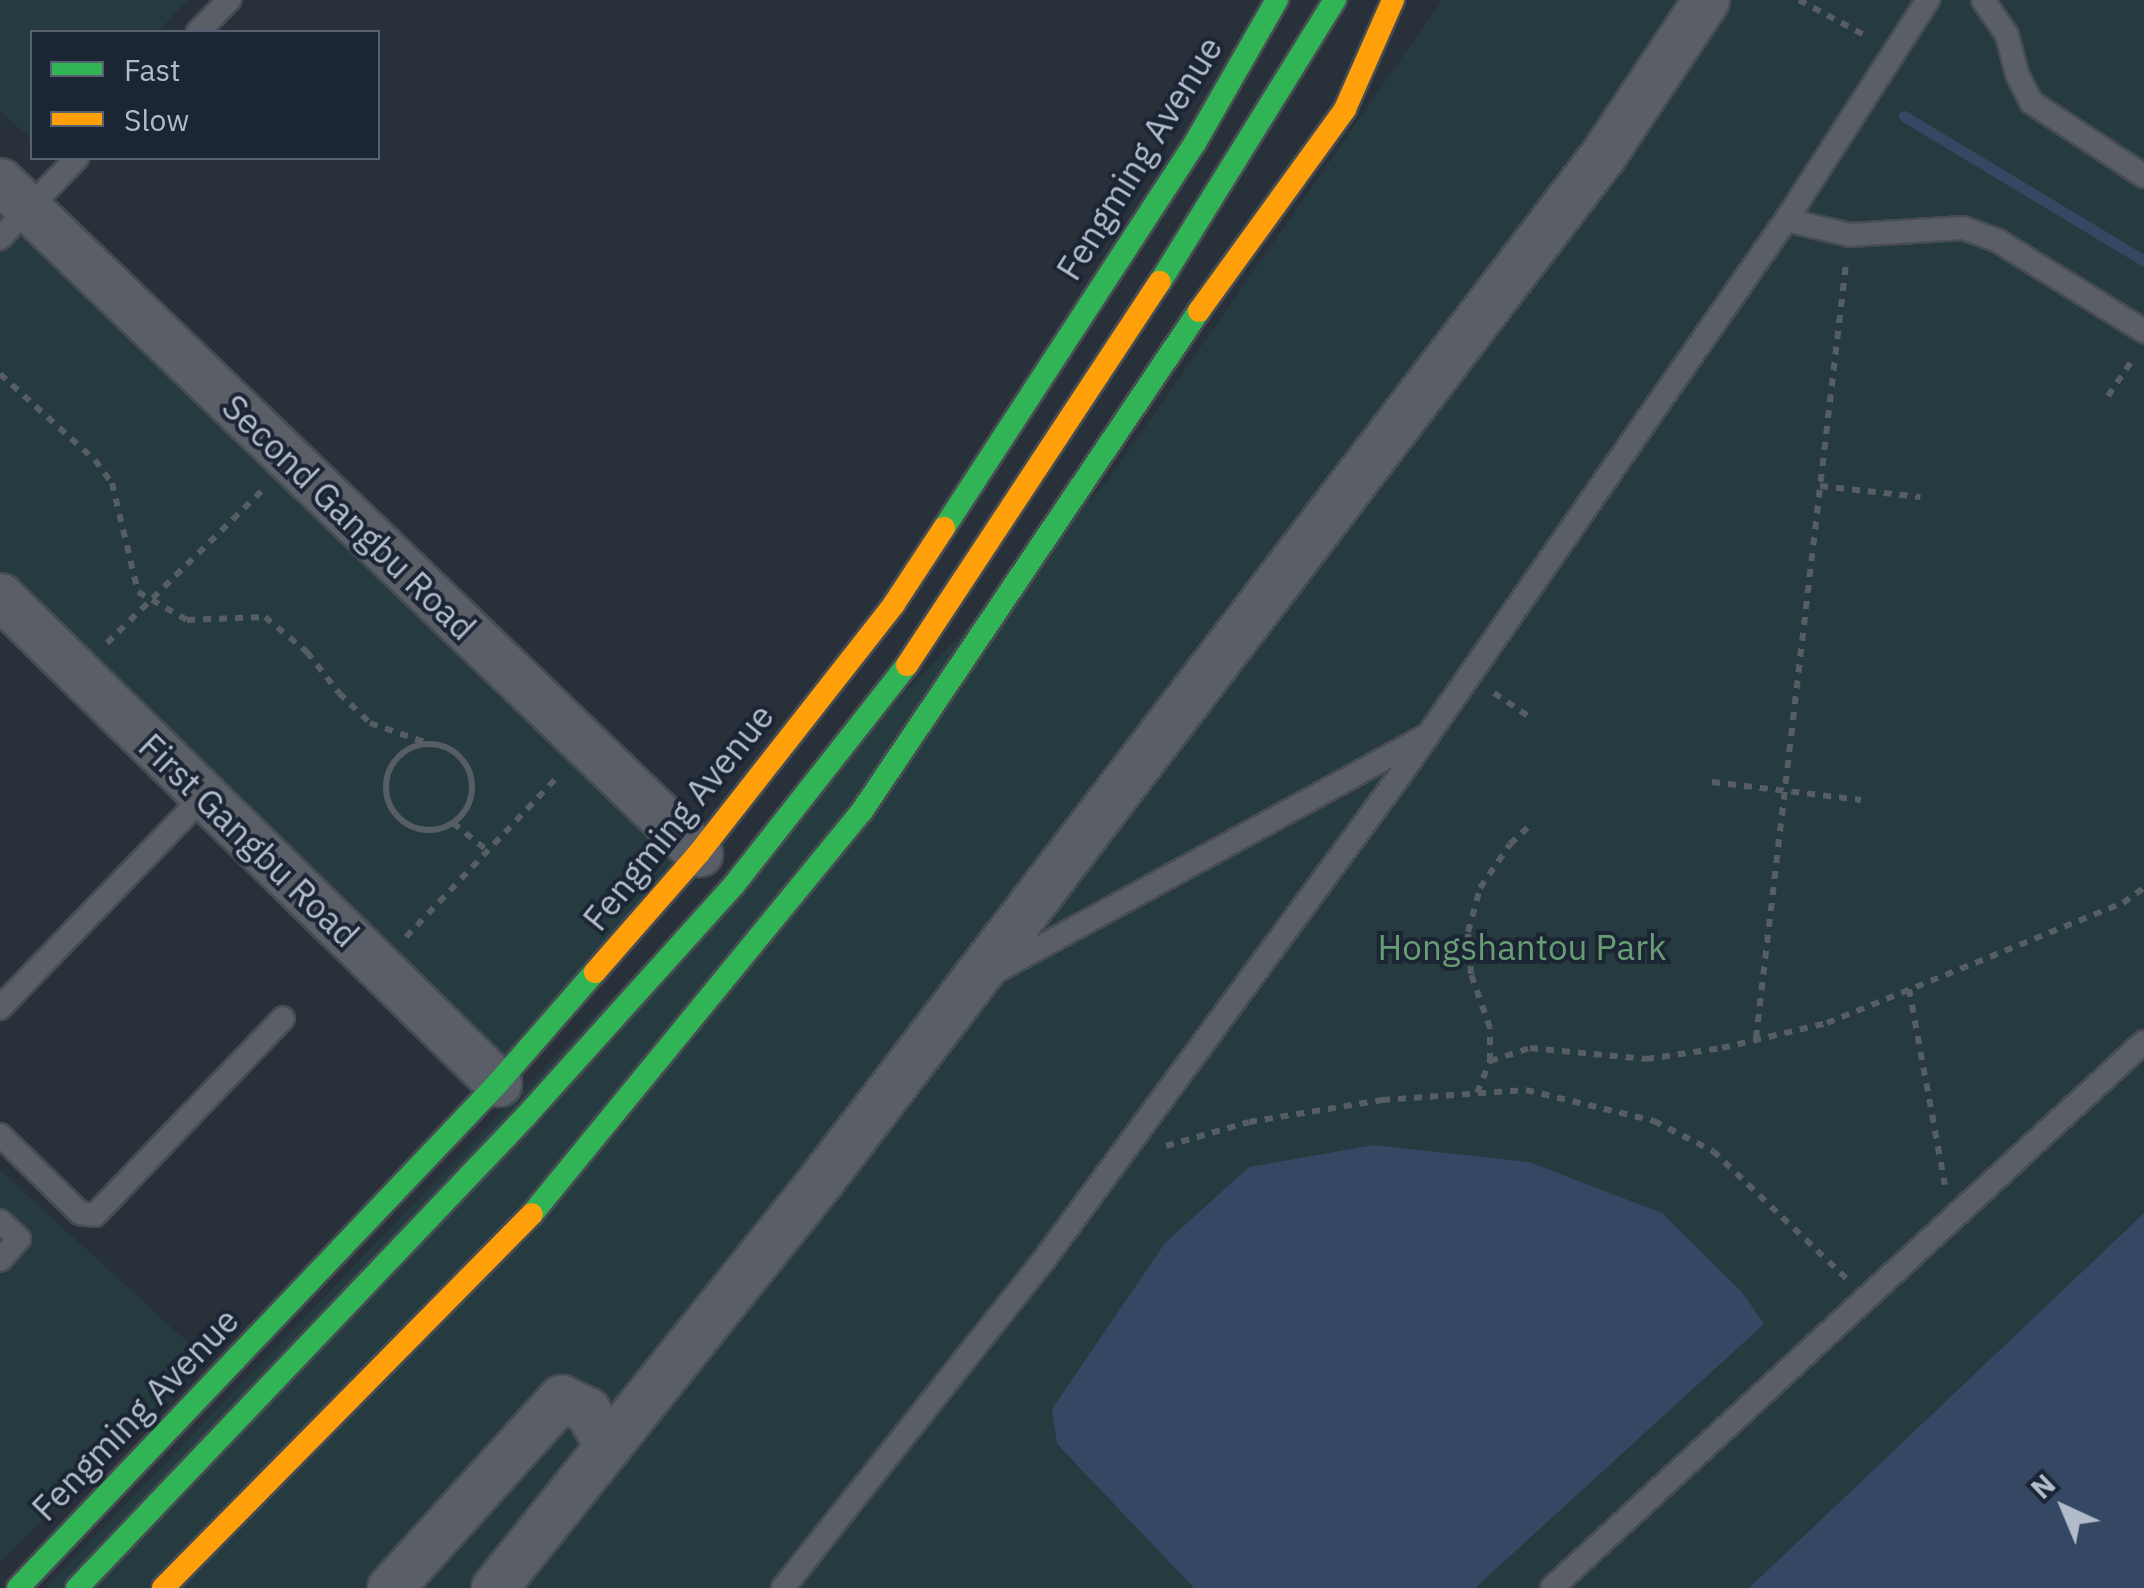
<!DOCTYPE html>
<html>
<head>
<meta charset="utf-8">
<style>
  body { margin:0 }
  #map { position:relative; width:2144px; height:1588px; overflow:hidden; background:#283039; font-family:"IBM Plex Sans",sans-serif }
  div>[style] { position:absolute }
  .green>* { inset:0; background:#253b3f }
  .water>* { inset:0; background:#344763 }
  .stream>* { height:11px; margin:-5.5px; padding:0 5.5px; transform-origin:5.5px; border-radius:5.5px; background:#344763 }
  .path>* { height:6px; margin-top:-3px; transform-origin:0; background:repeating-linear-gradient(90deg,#565d64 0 8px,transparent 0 16px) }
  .path>.ring { margin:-3px; padding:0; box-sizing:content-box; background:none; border:6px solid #565d64; border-radius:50% }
  .roads { filter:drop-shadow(2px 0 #474c53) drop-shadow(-2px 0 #474c53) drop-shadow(0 2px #474c53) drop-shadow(0 -2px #474c53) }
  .lane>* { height:22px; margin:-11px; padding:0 11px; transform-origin:11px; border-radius:11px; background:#5a5e66 }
  .street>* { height:45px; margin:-22.5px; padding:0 22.5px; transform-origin:22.5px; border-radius:22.5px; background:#5a5e66 }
  .fast>* { height:22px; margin:-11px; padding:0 11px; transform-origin:11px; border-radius:11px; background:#30b455 }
  .slow>* { height:22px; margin:-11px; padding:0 11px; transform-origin:11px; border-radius:11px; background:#ff9f0a }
  span { translate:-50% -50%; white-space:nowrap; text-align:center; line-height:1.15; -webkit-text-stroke:8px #1c2534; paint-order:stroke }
  .street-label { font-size:35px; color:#b2bbca }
  .park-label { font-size:35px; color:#689c74 }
  .legend { position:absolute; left:30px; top:30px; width:350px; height:130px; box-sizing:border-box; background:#1c2534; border:2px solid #586170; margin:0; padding:12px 18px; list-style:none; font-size:30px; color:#b2bbca }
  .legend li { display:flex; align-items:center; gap:20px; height:50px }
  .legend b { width:50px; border:2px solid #586170 }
  .north { position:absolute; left:2014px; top:1458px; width:100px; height:100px; -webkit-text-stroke:8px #1c2534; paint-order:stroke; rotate:316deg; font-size:28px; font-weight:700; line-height:40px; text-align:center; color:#b2bbca }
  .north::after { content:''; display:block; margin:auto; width:35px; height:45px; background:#b2bbca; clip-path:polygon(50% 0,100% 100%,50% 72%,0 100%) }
</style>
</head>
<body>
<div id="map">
  <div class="green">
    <i style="clip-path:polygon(0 0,188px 0,157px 32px,32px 32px,32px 140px,0 110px)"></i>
    <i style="clip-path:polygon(1442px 0,2144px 0,2144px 1213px,1749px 1588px,45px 1588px,1106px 483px)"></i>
    <i style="clip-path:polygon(0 181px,699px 853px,498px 1083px,0 596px)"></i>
    <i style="clip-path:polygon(0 1170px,205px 1358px,0 1562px)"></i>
  </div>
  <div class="water">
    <i style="clip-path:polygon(1374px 1145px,1529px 1162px,1662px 1213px,1742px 1292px,1764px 1324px,1475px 1588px,1194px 1588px,1057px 1444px,1052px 1409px,1165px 1243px,1249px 1167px)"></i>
    <i style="clip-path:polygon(2144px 1213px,2144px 1588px,1749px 1588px)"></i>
  </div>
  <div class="stream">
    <i style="left:1904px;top:116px;width:280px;rotate:31.1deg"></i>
  </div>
  <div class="path">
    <i style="left:1799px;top:0;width:78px;rotate:28.2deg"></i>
    <i style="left:0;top:374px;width:128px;rotate:42.2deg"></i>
    <i style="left:95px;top:460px;width:29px;rotate:54deg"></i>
    <i style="left:112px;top:483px;width:112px;rotate:76.6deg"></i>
    <i style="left:138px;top:592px;width:56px;rotate:29.7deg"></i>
    <i style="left:187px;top:620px;width:78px;rotate:-2.2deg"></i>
    <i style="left:265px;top:617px;width:55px;rotate:39.8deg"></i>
    <i style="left:307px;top:652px;width:52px;rotate:52deg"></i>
    <i style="left:339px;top:693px;width:43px;rotate:44.1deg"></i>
    <i style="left:370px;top:723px;width:64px;rotate:19.3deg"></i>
    <i style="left:2108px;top:396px;width:48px;rotate:-56deg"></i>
    <i style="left:1820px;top:486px;width:101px;rotate:6.3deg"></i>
    <i style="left:107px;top:643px;width:223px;rotate:-44.5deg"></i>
    <i style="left:1494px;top:693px;width:48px;rotate:34deg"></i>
    <i class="ring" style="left:386px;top:744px;width:80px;height:80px"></i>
    <i style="left:1712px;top:782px;width:150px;rotate:6.9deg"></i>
    <i style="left:453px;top:823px;width:45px;rotate:38.7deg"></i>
    <i style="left:406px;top:937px;width:223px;rotate:-46.6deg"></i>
    <i style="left:1909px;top:989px;width:199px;rotate:79.6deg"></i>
    <i style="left:1756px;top:1038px;width:779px;rotate:-83.37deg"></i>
    <i style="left:1490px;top:1061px;width:42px;rotate:-18deg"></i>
    <i style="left:1530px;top:1048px;width:117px;rotate:5.4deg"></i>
    <i style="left:1646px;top:1059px;width:77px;rotate:-8.2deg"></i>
    <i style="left:1722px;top:1048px;width:108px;rotate:-13.4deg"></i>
    <i style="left:1827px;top:1023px;width:319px;rotate:-22.1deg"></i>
    <i style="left:2123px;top:903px;width:26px;rotate:-36deg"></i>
    <i style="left:1477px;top:1093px;width:35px;rotate:-68deg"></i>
    <i style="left:1490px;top:1061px;width:33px;rotate:-90deg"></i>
    <i style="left:1490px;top:1028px;width:57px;rotate:-109.4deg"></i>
    <i style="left:1471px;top:974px;width:42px;rotate:-94.1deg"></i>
    <i style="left:1468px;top:932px;width:46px;rotate:-74.7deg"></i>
    <i style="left:1480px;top:888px;width:53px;rotate:-55.7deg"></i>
    <i style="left:1510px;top:844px;width:26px;rotate:-43deg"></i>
    <i style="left:1166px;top:1146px;width:86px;rotate:-16.1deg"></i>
    <i style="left:1249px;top:1122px;width:135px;rotate:-9.4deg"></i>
    <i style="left:1382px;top:1100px;width:144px;rotate:-4deg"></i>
    <i style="left:1526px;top:1090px;width:132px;rotate:13.6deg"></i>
    <i style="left:1654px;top:1121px;width:66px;rotate:27deg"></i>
    <i style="left:1713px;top:1151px;width:184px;rotate:43.7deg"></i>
  </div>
  <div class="roads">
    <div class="lane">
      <i style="left:1983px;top:0;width:42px;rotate:55.6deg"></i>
      <i style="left:2007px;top:35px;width:40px;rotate:75.6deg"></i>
      <i style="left:2017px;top:74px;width:31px;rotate:63deg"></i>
      <i style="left:2031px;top:102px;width:135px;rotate:33.2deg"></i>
      <i style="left:198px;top:32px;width:45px;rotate:-45.9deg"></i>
      <i style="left:1786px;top:220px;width:66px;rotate:13.2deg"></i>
      <i style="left:1850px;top:235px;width:113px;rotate:-3.5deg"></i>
      <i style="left:1963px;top:228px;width:37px;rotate:20deg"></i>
      <i style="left:1998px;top:241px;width:172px;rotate:31.7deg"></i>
      <i style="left:0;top:238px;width:111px;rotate:-46.1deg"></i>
      <i style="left:993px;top:973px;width:493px;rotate:-28.7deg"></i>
      <i style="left:0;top:1008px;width:294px;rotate:-46.1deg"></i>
      <i style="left:0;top:1135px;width:112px;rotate:44.3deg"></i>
      <i style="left:80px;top:1213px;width:15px;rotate:8deg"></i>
      <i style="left:95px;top:1215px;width:272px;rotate:-46.3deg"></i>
      <i style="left:0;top:1221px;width:26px;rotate:43deg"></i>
      <i style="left:19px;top:1239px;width:28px;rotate:132deg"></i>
      <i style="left:783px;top:1588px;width:414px;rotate:-51.5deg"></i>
      <i style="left:1041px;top:1264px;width:608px;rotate:-53.7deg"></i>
      <i style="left:1401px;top:774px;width:682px;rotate:-55.21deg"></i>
      <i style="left:1790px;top:214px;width:255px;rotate:-57.2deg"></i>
      <i style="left:1552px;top:1588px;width:805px;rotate:-42.69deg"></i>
    </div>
    <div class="street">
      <i style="left:0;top:181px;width:970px;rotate:43.87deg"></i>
      <i style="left:0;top:596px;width:697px;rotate:44.36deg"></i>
      <i style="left:390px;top:1588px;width:256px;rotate:-48deg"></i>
      <i style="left:561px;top:1398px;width:29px;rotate:25deg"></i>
      <i style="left:587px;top:1410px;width:42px;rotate:59.7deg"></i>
      <i style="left:494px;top:1588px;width:523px;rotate:-51.29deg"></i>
      <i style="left:821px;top:1180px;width:1289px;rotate:-52.66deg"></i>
      <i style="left:1603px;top:155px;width:186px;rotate:-56.4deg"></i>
    </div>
    <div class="fast">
      <i style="left:1160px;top:282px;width:332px;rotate:-58.2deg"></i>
      <i style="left:944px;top:528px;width:460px;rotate:-56.9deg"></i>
      <i style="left:1195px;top:143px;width:165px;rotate:-60.2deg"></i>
      <i style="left:532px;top:1214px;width:521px;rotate:-50.69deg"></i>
      <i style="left:862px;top:811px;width:603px;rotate:-56.02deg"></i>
      <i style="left:18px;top:1588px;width:697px;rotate:-46.45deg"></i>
      <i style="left:498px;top:1083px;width:147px;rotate:-48.9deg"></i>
      <i style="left:77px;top:1588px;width:651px;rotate:-46.43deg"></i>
      <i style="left:526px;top:1116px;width:311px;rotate:-48deg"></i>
      <i style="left:734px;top:885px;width:280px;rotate:-51.8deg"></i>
    </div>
    <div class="slow">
      <i style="left:1199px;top:311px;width:249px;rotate:-54.1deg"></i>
      <i style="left:1345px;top:109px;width:119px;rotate:-66.2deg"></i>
      <i style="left:907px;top:665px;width:459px;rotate:-56.6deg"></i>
      <i style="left:595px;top:972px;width:158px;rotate:-48.8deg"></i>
      <i style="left:699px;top:853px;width:316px;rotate:-51.9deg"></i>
      <i style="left:894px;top:604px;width:91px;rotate:-56.7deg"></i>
      <i style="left:163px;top:1588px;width:525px;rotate:-45.39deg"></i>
    </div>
  </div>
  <div class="street-label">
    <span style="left:1139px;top:158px;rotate:-58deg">Fengming Avenue</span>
    <span style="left:349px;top:517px;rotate:44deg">Second Gangbu Road</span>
    <span style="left:678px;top:817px;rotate:-51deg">Fengming Avenue</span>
    <span style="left:249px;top:840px;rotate:44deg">First Gangbu Road</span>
    <span style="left:135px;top:1414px;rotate:-46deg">Fengming Avenue</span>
  </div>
  <div class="park-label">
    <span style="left:1522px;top:947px">Hongshantou Park</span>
  </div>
  <ul class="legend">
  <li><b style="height:12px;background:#30b455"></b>Fast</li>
  <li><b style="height:12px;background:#ff9f0a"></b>Slow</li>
  </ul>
  <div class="north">N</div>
</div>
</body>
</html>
